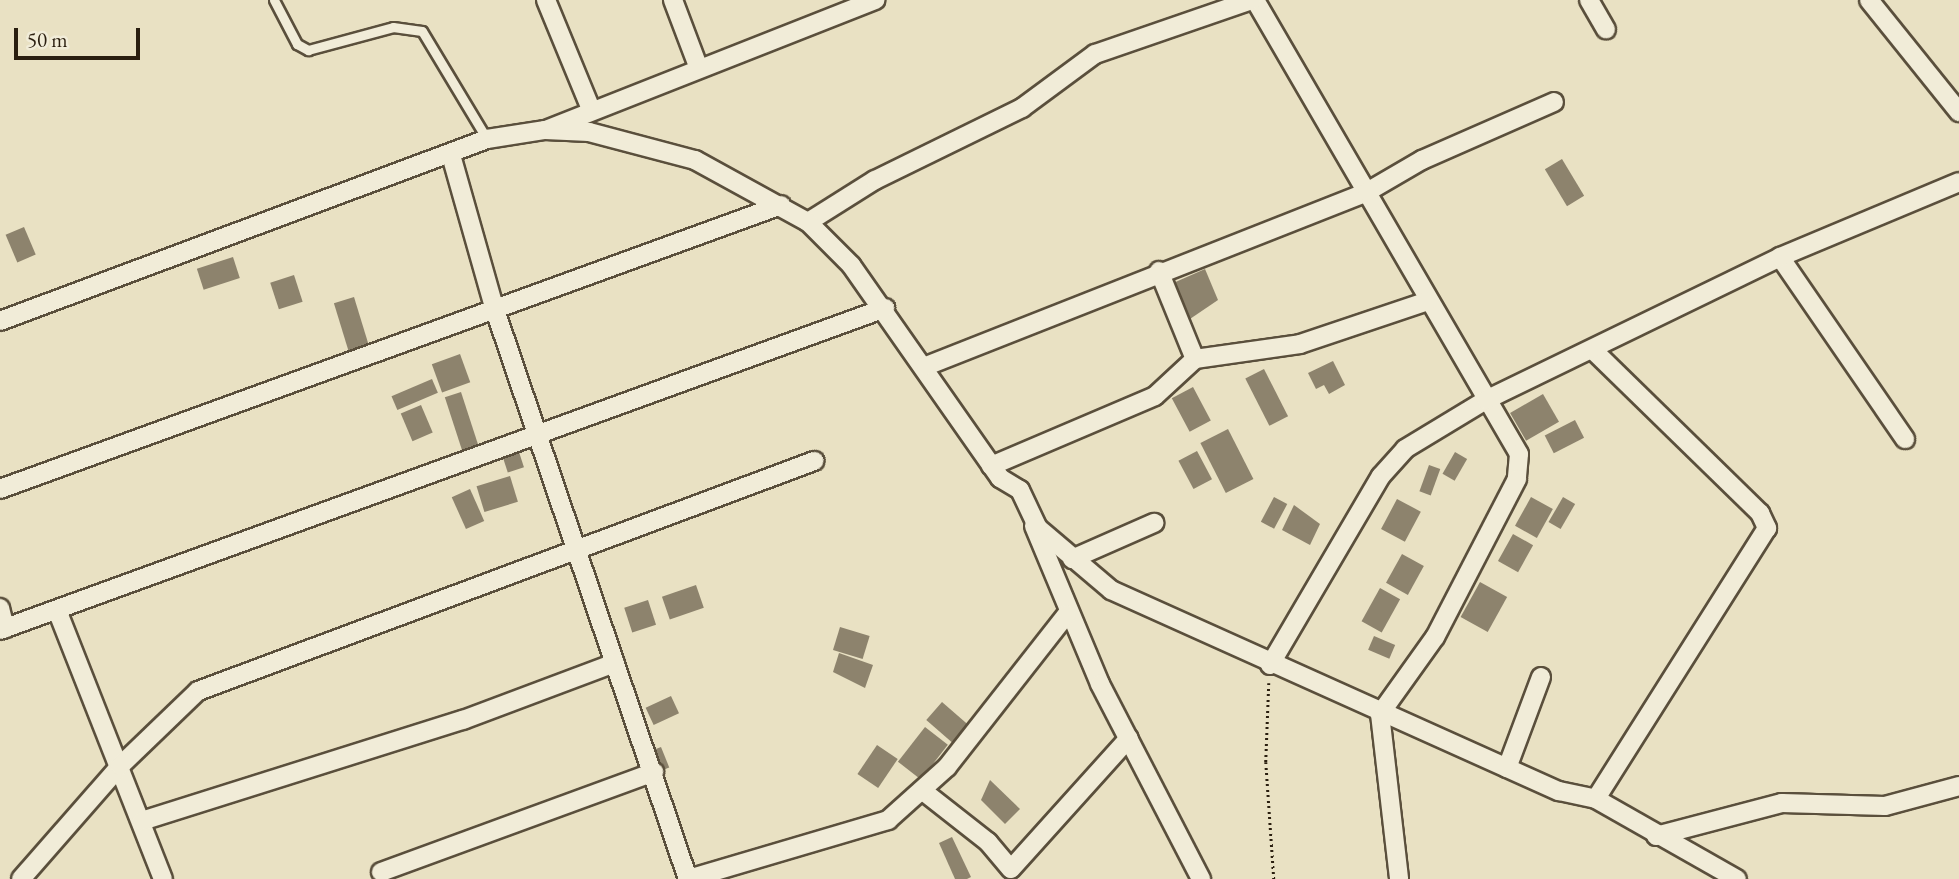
<!DOCTYPE html>
<html>
<head>
<meta charset="utf-8">
<style>
  body { margin:0 }
  #map { position:relative; width:1959px; height:879px; overflow:hidden; background:#e9e1c3; font-family:"EB Garamond",serif }
  div>[style] { position:absolute }
  .building>* { inset:0; background:#8d836d; transform-origin:0 0 }
  .path>* { height:2.5px; margin-top:-1.25px; transform-origin:0; background:repeating-linear-gradient(90deg,#2a1e0f 0 2px,transparent 0 5.5px) }
  .roads { filter:drop-shadow(2px 0 #5a4f3c) drop-shadow(-2px 0 #5a4f3c) drop-shadow(0 2px #5a4f3c) drop-shadow(0 -2px #5a4f3c) }
  .lane>* { height:9px; margin:-4.5px; padding:0 4.5px; transform-origin:4.5px; border-radius:4.5px; background:#f1ecd8 }
  .street>* { height:18px; margin:-9px; padding:0 9px; transform-origin:9px; border-radius:9px; background:#f1ecd8 }
  span { translate:-50% -50%; white-space:nowrap; text-align:center; line-height:1.15; -webkit-text-stroke:5px #f1ecd8; paint-order:stroke }
  .scale { position:absolute; left:14px; top:28px; width:126px; height:32px; box-sizing:border-box; border:4px solid #2a1e0f; border-top:0; padding-left:9px; font-size:21px; line-height:24px; white-space:nowrap; color:#2a1e0f; -webkit-text-stroke:5px #f1ecd8; paint-order:stroke }
</style>
</head>
<body>
<div id="map">
  <div class="building">
    <i style="left:1562px;top:159px;width:43px;height:20px;rotate:59deg"></i>
    <i style="left:24px;top:227px;width:30px;height:20px;rotate:67deg"></i>
    <i style="left:233px;top:257px;width:22px;height:38px;rotate:72deg"></i>
    <i style="clip-path:polygon(1205px 269px,1218px 300px,1187px 321px,1171px 284px)"></i>
    <i style="left:294px;top:275px;width:28px;height:25px;rotate:72deg"></i>
    <i style="left:354px;top:297px;width:50px;height:21px;rotate:73deg"></i>
    <i style="left:460px;top:354px;width:30px;height:30px;rotate:70deg"></i>
    <i style="clip-path:polygon(1333px 361px,1345px 385px,1329px 394px,1324px 385px,1316px 389px,1308px 373px)"></i>
    <i style="left:1264px;top:369px;width:53px;height:21px;rotate:63deg"></i>
    <i style="left:432px;top:379px;width:15px;height:44px;rotate:67deg"></i>
    <i style="left:1193px;top:387px;width:38px;height:24px;rotate:62deg"></i>
    <i style="left:461px;top:392px;width:57px;height:17px;rotate:72deg"></i>
    <i style="left:1543px;top:394px;width:32px;height:38px;rotate:60deg"></i>
    <i style="left:421px;top:405px;width:30px;height:22px;rotate:67deg"></i>
    <i style="left:1575px;top:420px;width:20px;height:34px;rotate:63deg"></i>
    <i style="left:1228px;top:429px;width:56px;height:31px;rotate:63deg"></i>
    <i style="left:1197px;top:451px;width:32px;height:21px;rotate:62deg"></i>
    <i style="left:519px;top:452px;width:16px;height:17px;rotate:72deg"></i>
    <i style="left:1455px;top:452px;width:14px;height:25px;rotate:30deg"></i>
    <i style="left:1429px;top:465px;width:12px;height:28px;rotate:20deg"></i>
    <i style="left:510px;top:476px;width:27px;height:35px;rotate:73deg"></i>
    <i style="left:470px;top:489px;width:35px;height:20px;rotate:66deg"></i>
    <i style="left:1274px;top:497px;width:15px;height:28px;rotate:28deg"></i>
    <i style="left:1531px;top:497px;width:25px;height:33px;rotate:29deg"></i>
    <i style="left:1563px;top:497px;width:14px;height:29px;rotate:30deg"></i>
    <i style="left:1397px;top:499px;width:27px;height:34px;rotate:28deg"></i>
    <i style="clip-path:polygon(1294px 505px,1320px 524px,1310px 545px,1282px 530px)"></i>
    <i style="left:1513px;top:534px;width:23px;height:31px;rotate:29deg"></i>
    <i style="left:1402px;top:554px;width:25px;height:33px;rotate:29deg"></i>
    <i style="left:1480px;top:582px;width:31px;height:40px;rotate:29deg"></i>
    <i style="left:696px;top:585px;width:24px;height:36px;rotate:71deg"></i>
    <i style="left:1380px;top:588px;width:23px;height:38px;rotate:29deg"></i>
    <i style="left:648px;top:600px;width:26px;height:25px;rotate:72deg"></i>
    <i style="left:840px;top:627px;width:31px;height:24px;rotate:17deg"></i>
    <i style="left:1374px;top:636px;width:23px;height:15px;rotate:23deg"></i>
    <i style="clip-path:polygon(839px 653px,873px 665px,865px 688px,833px 672px)"></i>
    <i style="left:671px;top:696px;width:19px;height:28px;rotate:65deg"></i>
    <i style="left:942px;top:702px;width:40px;height:24px;rotate:41deg"></i>
    <i style="left:925px;top:727px;width:29px;height:44px;rotate:38deg"></i>
    <i style="left:877px;top:745px;width:25px;height:35px;rotate:34deg"></i>
    <i style="left:661px;top:747px;width:22px;height:13px;rotate:68deg"></i>
    <i style="clip-path:polygon(990px 780px,1020px 809px,1005px 824px,981px 800px)"></i>
    <i style="clip-path:polygon(952px 837px,971px 877px,967px 879px,955px 879px,939px 843px)"></i>
  </div>
  <div class="path">
    <i style="left:1269px;top:683px;width:79px;rotate:92.2deg"></i>
    <i style="left:1266px;top:762px;width:117px;rotate:86.1deg"></i>
  </div>
  <div class="roads">
    <div class="lane">
      <i style="left:274px;top:0;width:50px;rotate:62.4deg"></i>
      <i style="left:297px;top:44px;width:13px;rotate:29deg"></i>
      <i style="left:308px;top:50px;width:88px;rotate:-15.1deg"></i>
      <i style="left:393px;top:27px;width:29px;rotate:8deg"></i>
      <i style="left:422px;top:31px;width:126px;rotate:59deg"></i>
    </div>
    <div class="street">
      <i style="left:546px;top:0;width:118px;rotate:67.6deg"></i>
      <i style="left:673px;top:0;width:71px;rotate:69.3deg"></i>
      <i style="left:1255px;top:0;width:525px;rotate:59.82deg"></i>
      <i style="left:1519px;top:454px;width:25px;rotate:95deg"></i>
      <i style="left:1517px;top:479px;width:178px;rotate:117.4deg"></i>
      <i style="left:1435px;top:637px;width:95px;rotate:125.5deg"></i>
      <i style="left:1380px;top:714px;width:166px;rotate:83.4deg"></i>
      <i style="left:1589px;top:0;width:34px;rotate:60deg"></i>
      <i style="left:1869px;top:0;width:144px;rotate:51.2deg"></i>
      <i style="left:548px;top:129px;width:352px;rotate:-21.5deg"></i>
      <i style="left:451px;top:155px;width:158px;rotate:74.2deg"></i>
      <i style="left:494px;top:307px;width:604px;rotate:71.27deg"></i>
      <i style="left:808px;top:222px;width:79px;rotate:-32.1deg"></i>
      <i style="left:875px;top:180px;width:164px;rotate:-26.1deg"></i>
      <i style="left:1022px;top:108px;width:91px;rotate:-36.5deg"></i>
      <i style="left:1095px;top:54px;width:166px;rotate:-19deg"></i>
      <i style="left:1780px;top:257px;width:221px;rotate:55.5deg"></i>
      <i style="left:1159px;top:271px;width:95px;rotate:67.8deg"></i>
      <i style="left:0;top:321px;width:520px;rotate:-20.49deg"></i>
      <i style="left:487px;top:139px;width:59px;rotate:-8.8deg"></i>
      <i style="left:545px;top:130px;width:44px;rotate:2.6deg"></i>
      <i style="left:589px;top:132px;width:110px;rotate:14.8deg"></i>
      <i style="left:695px;top:160px;width:129px;rotate:28.8deg"></i>
      <i style="left:808px;top:222px;width:61px;rotate:45deg"></i>
      <i style="left:851px;top:265px;width:260px;rotate:55deg"></i>
      <i style="left:1000px;top:478px;width:23px;rotate:31deg"></i>
      <i style="left:1020px;top:490px;width:42px;rotate:64.7deg"></i>
      <i style="left:1038px;top:528px;width:96px;rotate:40.3deg"></i>
      <i style="left:1111px;top:590px;width:491px;rotate:24.2deg"></i>
      <i style="left:1559px;top:791px;width:38px;rotate:12deg"></i>
      <i style="left:1596px;top:799px;width:162px;rotate:29.6deg"></i>
      <i style="left:1595px;top:352px;width:231px;rotate:44.3deg"></i>
      <i style="left:1760px;top:513px;width:17px;rotate:65deg"></i>
      <i style="left:1767px;top:528px;width:320px;rotate:122.3deg"></i>
      <i style="left:926px;top:366px;width:474px;rotate:-21.5deg"></i>
      <i style="left:1367px;top:192px;width:64px;rotate:-30.2deg"></i>
      <i style="left:1422px;top:160px;width:144px;rotate:-23.7deg"></i>
      <i style="left:991px;top:466px;width:178px;rotate:-23.1deg"></i>
      <i style="left:1155px;top:396px;width:54px;rotate:-42.8deg"></i>
      <i style="left:1195px;top:359px;width:106px;rotate:-8.1deg"></i>
      <i style="left:1300px;top:344px;width:135px;rotate:-18.6deg"></i>
      <i style="left:0;top:489px;width:831px;rotate:-19.98deg"></i>
      <i style="left:1034px;top:526px;width:171px;rotate:67.3deg"></i>
      <i style="left:1100px;top:684px;width:220px;rotate:62.6deg"></i>
      <i style="left:1072px;top:559px;width:90px;rotate:-23.7deg"></i>
      <i style="left:0;top:608px;width:21px;rotate:76deg"></i>
      <i style="left:57px;top:610px;width:289px;rotate:68.5deg"></i>
      <i style="left:0;top:630px;width:942px;rotate:-19.99deg"></i>
      <i style="left:1270px;top:665px;width:219px;rotate:-59.6deg"></i>
      <i style="left:1381px;top:476px;width:36px;rotate:-48deg"></i>
      <i style="left:1405px;top:449px;width:95px;rotate:-31.2deg"></i>
      <i style="left:1486px;top:400px;width:327px;rotate:-25.9deg"></i>
      <i style="left:1780px;top:257px;width:194px;rotate:-22.7deg"></i>
      <i style="left:1507px;top:768px;width:97px;rotate:-69.5deg"></i>
      <i style="left:923px;top:791px;width:83px;rotate:38.1deg"></i>
      <i style="left:988px;top:842px;width:35px;rotate:50deg"></i>
      <i style="left:1011px;top:869px;width:176px;rotate:-48deg"></i>
      <i style="left:142px;top:821px;width:337px;rotate:-17.5deg"></i>
      <i style="left:463px;top:720px;width:162px;rotate:-20.6deg"></i>
      <i style="left:1656px;top:836px;width:130px;rotate:-14.7deg"></i>
      <i style="left:1782px;top:803px;width:103px;rotate:1.7deg"></i>
      <i style="left:1885px;top:806px;width:77px;rotate:-15.1deg"></i>
      <i style="left:381px;top:872px;width:291px;rotate:-20.1deg"></i>
      <i style="left:21px;top:879px;width:150px;rotate:-48.8deg"></i>
      <i style="left:120px;top:766px;width:108px;rotate:-43.9deg"></i>
      <i style="left:198px;top:691px;width:658px;rotate:-20.47deg"></i>
      <i style="left:688px;top:879px;width:209px;rotate:-16.4deg"></i>
      <i style="left:888px;top:820px;width:79px;rotate:-41.9deg"></i>
      <i style="left:947px;top:767px;width:194px;rotate:-51.9deg"></i>
    </div>
  </div>
  <div class="scale">50 m</div>
</div>
</body>
</html>
